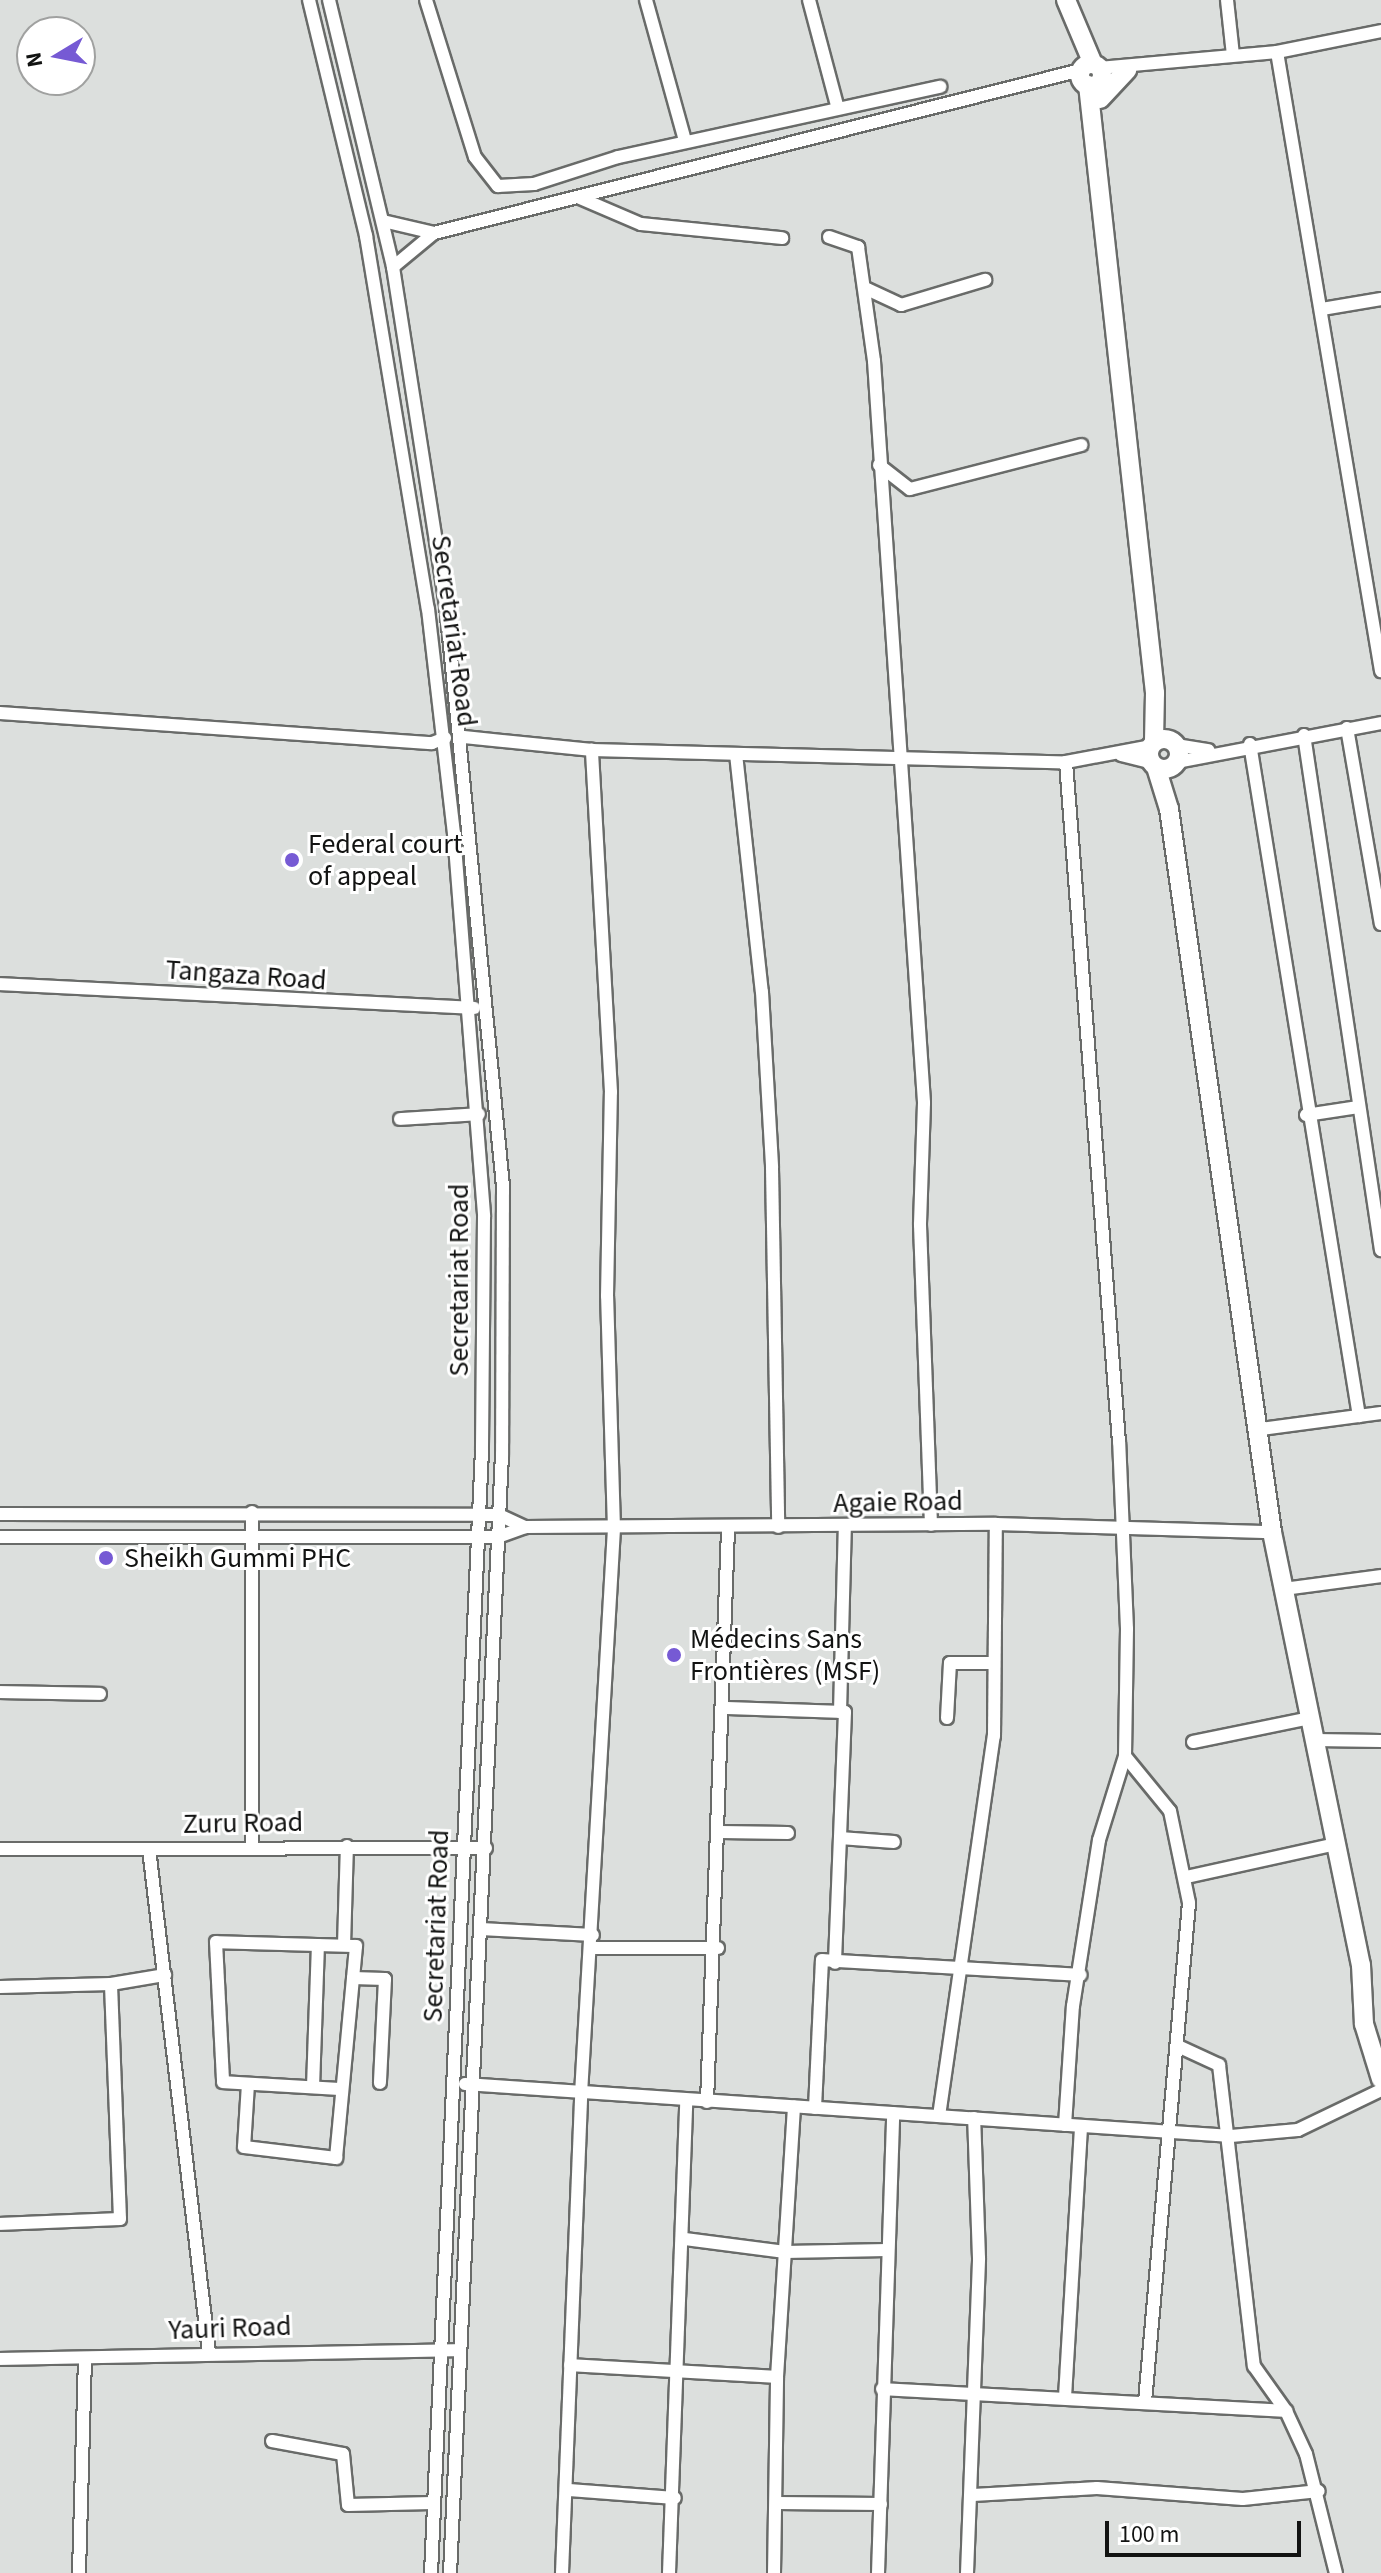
<!DOCTYPE html>
<html>
<head>
<meta charset="utf-8">
<style>
  body { margin:0 }
  #map { position:relative; width:1381px; height:2573px; overflow:hidden; background:#dcdfdd; font-family:"Source Sans 3",sans-serif }
  div>[style] { position:absolute }
  .roads { filter:drop-shadow(2px 0 #696b69) drop-shadow(-2px 0 #696b69) drop-shadow(0 2px #696b69) drop-shadow(0 -2px #696b69) }
  .street>* { height:12px; margin:-6px; padding:0 6px; transform-origin:6px; border-radius:6px; background:#fff }
  .secondary>* { height:18px; margin:-9px; padding:0 9px; transform-origin:9px; border-radius:9px; background:#fff }
  .secondary>.ring { margin:-9px; padding:0; box-sizing:content-box; background:none; border:18px solid #fff; border-radius:50% }
  .dots>* { width:22px; height:22px; translate:-50% -50%; box-sizing:border-box; border:4px solid #fff; border-radius:50% }
  span { translate:-50% -50%; white-space:nowrap; text-align:center; line-height:1.15; -webkit-text-stroke:6px #fff; paint-order:stroke }
  .street-label { font-size:28px; color:#121312 }
  .poi-label { font-size:28px; color:#121312 }
  .left { translate:0 -50%; text-align:left }
  .north { position:absolute; left:16px; top:16px; width:80px; height:80px; box-sizing:border-box; background:#fff; border:2px solid #a0a1a0; border-radius:50%; rotate:260deg; font-size:22px; font-weight:700; line-height:32px; text-align:center; color:#121312 }
  .north::after { content:''; display:block; margin:auto; width:28px; height:36px; background:#765ad4; clip-path:polygon(50% 0,100% 100%,50% 72%,0 100%) }
  .scale { position:absolute; left:1105px; top:2521px; width:196px; height:36px; box-sizing:border-box; border:4px solid #121312; border-top:0; padding-left:10px; font-size:24px; line-height:28px; white-space:nowrap; color:#121312; -webkit-text-stroke:6px #fff; paint-order:stroke }
</style>
</head>
<body>
<div id="map">
  <div class="roads">
    <div class="street">
      <i style="left:309px;top:0;width:243px;rotate:76.4deg"></i>
      <i style="left:366px;top:236px;width:378px;rotate:80.6deg"></i>
      <i style="left:428px;top:609px;width:226px;rotate:83.4deg"></i>
      <i style="left:454px;top:833px;width:385px;rotate:85.5deg"></i>
      <i style="left:484px;top:1217px;width:233px;rotate:90.5deg"></i>
      <i style="left:482px;top:1450px;width:1124px;rotate:92.6deg"></i>
      <i style="left:329px;top:0;width:275px;rotate:76.5deg"></i>
      <i style="left:393px;top:267px;width:342px;rotate:81.1deg"></i>
      <i style="left:446px;top:605px;width:584px;rotate:84.4deg"></i>
      <i style="left:503px;top:1186px;width:268px;rotate:90.2deg"></i>
      <i style="left:502px;top:1454px;width:1120px;rotate:92.66deg"></i>
      <i style="left:426px;top:0;width:164px;rotate:72.7deg"></i>
      <i style="left:475px;top:157px;width:37px;rotate:52deg"></i>
      <i style="left:498px;top:186px;width:36px;rotate:-3deg"></i>
      <i style="left:534px;top:184px;width:88px;rotate:-17.8deg"></i>
      <i style="left:618px;top:157px;width:330px;rotate:-12.3deg"></i>
      <i style="left:646px;top:0;width:146px;rotate:74.5deg"></i>
      <i style="left:809px;top:0;width:109px;rotate:75.1deg"></i>
      <i style="left:1227px;top:0;width:55px;rotate:83.8deg"></i>
      <i style="left:1277px;top:52px;width:628px;rotate:80.46deg"></i>
      <i style="left:1099px;top:68px;width:179px;rotate:-5.1deg"></i>
      <i style="left:1277px;top:52px;width:106px;rotate:-11.4deg"></i>
      <i style="left:580px;top:198px;width:66px;rotate:23.1deg"></i>
      <i style="left:641px;top:224px;width:142px;rotate:5.7deg"></i>
      <i style="left:383px;top:221px;width:52px;rotate:13.2deg"></i>
      <i style="left:829px;top:237px;width:31px;rotate:19deg"></i>
      <i style="left:858px;top:247px;width:115px;rotate:82deg"></i>
      <i style="left:874px;top:361px;width:744px;rotate:86.14deg"></i>
      <i style="left:924px;top:1103px;width:122px;rotate:91.9deg"></i>
      <i style="left:920px;top:1225px;width:300px;rotate:87.9deg"></i>
      <i style="left:393px;top:267px;width:53px;rotate:-39.7deg"></i>
      <i style="left:434px;top:233px;width:667px;rotate:-14.14deg"></i>
      <i style="left:867px;top:289px;width:38px;rotate:25deg"></i>
      <i style="left:901px;top:305px;width:88px;rotate:-16.6deg"></i>
      <i style="left:1322px;top:309px;width:60px;rotate:-9.6deg"></i>
      <i style="left:879px;top:465px;width:39px;rotate:38deg"></i>
      <i style="left:910px;top:489px;width:177px;rotate:-14.4deg"></i>
      <i style="left:0;top:713px;width:433px;rotate:4deg"></i>
      <i style="left:432px;top:743px;width:14px;rotate:-21deg"></i>
      <i style="left:1347px;top:728px;width:199px;rotate:80.2deg"></i>
      <i style="left:1304px;top:735px;width:521px;rotate:81.5deg"></i>
      <i style="left:464px;top:737px;width:129px;rotate:5.8deg"></i>
      <i style="left:592px;top:750px;width:474px;rotate:1.5deg"></i>
      <i style="left:1066px;top:762px;width:86px;rotate:-10.7deg"></i>
      <i style="left:1250px;top:744px;width:681px;rotate:80.79deg"></i>
      <i style="left:1176px;top:745px;width:33px;rotate:9deg"></i>
      <i style="left:736px;top:754px;width:239px;rotate:83.8deg"></i>
      <i style="left:762px;top:992px;width:176px;rotate:86.7deg"></i>
      <i style="left:772px;top:1168px;width:359px;rotate:89deg"></i>
      <i style="left:1121px;top:755px;width:32px;rotate:14deg"></i>
      <i style="left:1177px;top:762px;width:208px;rotate:-10.8deg"></i>
      <i style="left:0;top:984px;width:475px;rotate:2.9deg"></i>
      <i style="left:1306px;top:1115px;width:53px;rotate:-8.7deg"></i>
      <i style="left:400px;top:1119px;width:79px;rotate:-3.6deg"></i>
      <i style="left:1261px;top:1429px;width:121px;rotate:-7.6deg"></i>
      <i style="left:252px;top:1512px;width:335px;rotate:90deg"></i>
      <i style="left:0;top:1514px;width:478px;rotate:0.1deg"></i>
      <i style="left:478px;top:1515px;width:21px"></i>
      <i style="left:499px;top:1515px;width:29px;rotate:25deg"></i>
      <i style="left:0;top:1537px;width:498px"></i>
      <i style="left:498px;top:1537px;width:29px;rotate:-20deg"></i>
      <i style="left:525px;top:1527px;width:471px;rotate:-0.4deg"></i>
      <i style="left:996px;top:1524px;width:276px;rotate:1.7deg"></i>
      <i style="left:1284px;top:1589px;width:98px;rotate:-7.6deg"></i>
      <i style="left:0;top:1692px;width:100px;rotate:1.1deg"></i>
      <i style="left:726px;top:1708px;width:119px;rotate:1.9deg"></i>
      <i style="left:845px;top:1712px;width:251px;rotate:92.3deg"></i>
      <i style="left:840px;top:1712px;width:186px;rotate:-88.5deg"></i>
      <i style="left:947px;top:1718px;width:55px;rotate:-86.9deg"></i>
      <i style="left:950px;top:1663px;width:44px"></i>
      <i style="left:1315px;top:1740px;width:66px;rotate:0.9deg"></i>
      <i style="left:1193px;top:1742px;width:119px;rotate:-11.6deg"></i>
      <i style="left:1125px;top:1756px;width:71px;rotate:50.7deg"></i>
      <i style="left:1170px;top:1811px;width:94px;rotate:78.3deg"></i>
      <i style="left:1189px;top:1903px;width:501px;rotate:95.04deg"></i>
      <i style="left:721px;top:1832px;width:67px;rotate:0.9deg"></i>
      <i style="left:840px;top:1838px;width:54px;rotate:4.2deg"></i>
      <i style="left:0;top:1849px;width:486px;rotate:-0.1deg"></i>
      <i style="left:149px;top:1849px;width:507px;rotate:83.2deg"></i>
      <i style="left:1186px;top:1877px;width:154px;rotate:-12.4deg"></i>
      <i style="left:481px;top:1929px;width:112px;rotate:3.1deg"></i>
      <i style="left:344px;top:1945px;width:99px;rotate:-88.3deg"></i>
      <i style="left:592px;top:1948px;width:126px"></i>
      <i style="left:353px;top:1978px;width:32px;rotate:2deg"></i>
      <i style="left:385px;top:1979px;width:104px;rotate:92.8deg"></i>
      <i style="left:0;top:1987px;width:111px;rotate:-1.5deg"></i>
      <i style="left:111px;top:1984px;width:55px;rotate:-9.5deg"></i>
      <i style="left:1180px;top:2047px;width:43px;rotate:24.8deg"></i>
      <i style="left:1219px;top:2065px;width:303px;rotate:83.4deg"></i>
      <i style="left:1254px;top:2366px;width:55px;rotate:54.6deg"></i>
      <i style="left:1286px;top:2411px;width:47px;rotate:65.1deg"></i>
      <i style="left:1306px;top:2454px;width:123px;rotate:75.9deg"></i>
      <i style="left:248px;top:2084px;width:63px;rotate:93.6deg"></i>
      <i style="left:244px;top:2147px;width:93px;rotate:6.8deg"></i>
      <i style="left:336px;top:2158px;width:213px;rotate:-84.6deg"></i>
      <i style="left:356px;top:1946px;width:140px;rotate:-178.4deg"></i>
      <i style="left:216px;top:1942px;width:140px;rotate:87.1deg"></i>
      <i style="left:223px;top:2082px;width:119px;rotate:3.4deg"></i>
      <i style="left:465px;top:2084px;width:768px;rotate:3.88deg"></i>
      <i style="left:1231px;top:2136px;width:67px;rotate:-5.1deg"></i>
      <i style="left:1298px;top:2130px;width:92px;rotate:-25.7deg"></i>
      <i style="left:313px;top:2087px;width:142px;rotate:-88deg"></i>
      <i style="left:707px;top:2102px;width:574px;rotate:-87.9deg"></i>
      <i style="left:815px;top:2108px;width:148px;rotate:-87.3deg"></i>
      <i style="left:822px;top:1960px;width:259px;rotate:3.3deg"></i>
      <i style="left:939px;top:2116px;width:384px;rotate:-81.8deg"></i>
      <i style="left:994px;top:1736px;width:212px;rotate:-89.5deg"></i>
      <i style="left:1065px;top:2125px;width:119px;rotate:-86.2deg"></i>
      <i style="left:1073px;top:2006px;width:168px;rotate:-81.1deg"></i>
      <i style="left:1099px;top:1840px;width:88px;rotate:-72.8deg"></i>
      <i style="left:1125px;top:1756px;width:127px;rotate:-89.1deg"></i>
      <i style="left:1127px;top:1629px;width:187px;rotate:-92.4deg"></i>
      <i style="left:1119px;top:1442px;width:682px;rotate:-94.46deg"></i>
      <i style="left:0;top:2224px;width:120px;rotate:-2.4deg"></i>
      <i style="left:120px;top:2219px;width:235px;rotate:-92.2deg"></i>
      <i style="left:685px;top:2239px;width:101px;rotate:7.4deg"></i>
      <i style="left:785px;top:2252px;width:102px;rotate:-1.1deg"></i>
      <i style="left:0;top:2359px;width:460px;rotate:-1.1deg"></i>
      <i style="left:570px;top:2365px;width:207px;rotate:3.3deg"></i>
      <i style="left:882px;top:2389px;width:405px;rotate:3.1deg"></i>
      <i style="left:1065px;top:2397px;width:271px;rotate:-86.6deg"></i>
      <i style="left:272px;top:2441px;width:72px;rotate:10.4deg"></i>
      <i style="left:343px;top:2454px;width:51px;rotate:84.4deg"></i>
      <i style="left:348px;top:2505px;width:84px;rotate:-1.4deg"></i>
      <i style="left:569px;top:2490px;width:106px;rotate:4.3deg"></i>
      <i style="left:973px;top:2495px;width:124px;rotate:-3.2deg"></i>
      <i style="left:1097px;top:2488px;width:146px;rotate:4.3deg"></i>
      <i style="left:1243px;top:2499px;width:76px;rotate:-6deg"></i>
      <i style="left:777px;top:2503px;width:104px;rotate:0.6deg"></i>
      <i style="left:79px;top:2573px;width:215px;rotate:-88.4deg"></i>
      <i style="left:562px;top:2573px;width:479px;rotate:-87.7deg"></i>
      <i style="left:581px;top:2094px;width:566px;rotate:-86.66deg"></i>
      <i style="left:614px;top:1529px;width:233px;rotate:-91.7deg"></i>
      <i style="left:607px;top:1296px;width:204px;rotate:-88.9deg"></i>
      <i style="left:611px;top:1092px;width:343px;rotate:-93.2deg"></i>
      <i style="left:669px;top:2573px;width:473px;rotate:-87.9deg"></i>
      <i style="left:774px;top:2573px;width:196px;rotate:-89.1deg"></i>
      <i style="left:777px;top:2377px;width:271px;rotate:-86.4deg"></i>
      <i style="left:878px;top:2573px;width:460px;rotate:-88.1deg"></i>
      <i style="left:967px;top:2573px;width:315px;rotate:-87.8deg"></i>
      <i style="left:979px;top:2258px;width:140px;rotate:-92deg"></i>
    </div>
    <div class="secondary">
      <i style="left:1066px;top:0;width:69px;rotate:67.1deg"></i>
      <i class="ring" style="left:1080px;top:64px;width:4px;height:4px"></i>
      <i style="left:1088px;top:85px;width:612px;rotate:83.71deg"></i>
      <i style="left:1155px;top:693px;width:49px;rotate:91.2deg"></i>
      <i style="left:1100px;top:99px;width:40px;rotate:-47deg"></i>
      <i class="ring" style="left:1149px;top:739px;width:12px;height:12px"></i>
      <i style="left:1156px;top:767px;width:44px;rotate:72.8deg"></i>
      <i style="left:1169px;top:809px;width:730px;rotate:81.89deg"></i>
      <i style="left:1272px;top:1532px;width:442px;rotate:78.4deg"></i>
      <i style="left:1361px;top:1965px;width:59px;rotate:87.1deg"></i>
      <i style="left:1364px;top:2024px;width:58px;rotate:72.8deg"></i>
    </div>
  </div>
  <div class="dots">
    <i style="left:292px;top:860px;background:#765ad4"></i>
    <i style="left:106px;top:1558px;background:#765ad4"></i>
    <i style="left:674px;top:1655px;background:#765ad4"></i>
  </div>
  <div class="street-label">
    <span style="left:454px;top:631px;rotate:82deg">Secretariat Road</span>
    <span style="left:246px;top:975px;rotate:4deg">Tangaza Road</span>
    <span style="left:459px;top:1280px;rotate:-90deg">Secretariat Road</span>
    <span style="left:898px;top:1502px;rotate:-1deg">Agaie Road</span>
    <span style="left:243px;top:1823px;rotate:-1deg">Zuru Road</span>
    <span style="left:436px;top:1926px;rotate:-88deg">Secretariat Road</span>
    <span style="left:230px;top:2328px;rotate:-2deg">Yauri Road</span>
  </div>
  <div class="poi-label">
    <span class="left" style="left:308px;top:860px">Federal court<br>of appeal</span>
    <span class="left" style="left:124px;top:1558px">Sheikh Gummi PHC</span>
    <span class="left" style="left:690px;top:1655px">Médecins Sans<br>Frontières (MSF)</span>
  </div>
  <div class="north">N</div>
  <div class="scale">100 m</div>
</div>
</body>
</html>
